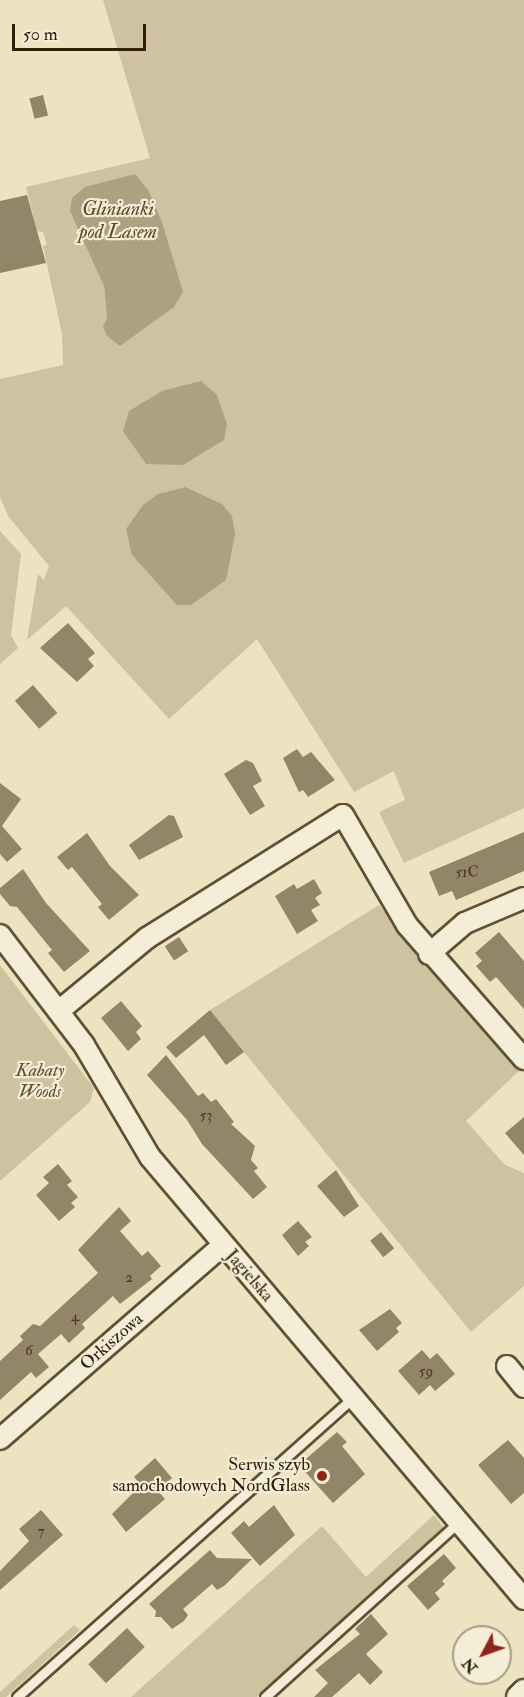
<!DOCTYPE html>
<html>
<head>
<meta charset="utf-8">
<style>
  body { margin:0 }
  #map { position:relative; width:524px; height:1697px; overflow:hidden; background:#eee3c1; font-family:"IM FELL Double Pica",serif }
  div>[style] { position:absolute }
  .green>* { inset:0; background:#cec2a1 }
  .water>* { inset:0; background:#aea181 }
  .building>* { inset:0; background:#938567; transform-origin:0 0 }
  .roads { filter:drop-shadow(2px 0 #605134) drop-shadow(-2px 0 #605134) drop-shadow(0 2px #605134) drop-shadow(0 -2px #605134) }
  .service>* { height:9px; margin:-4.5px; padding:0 4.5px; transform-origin:4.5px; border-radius:4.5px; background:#f4edd7 }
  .minor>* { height:20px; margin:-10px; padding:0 10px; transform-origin:10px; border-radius:10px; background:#f4edd7 }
  .dots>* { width:16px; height:16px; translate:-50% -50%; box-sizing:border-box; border:3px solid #f4edd7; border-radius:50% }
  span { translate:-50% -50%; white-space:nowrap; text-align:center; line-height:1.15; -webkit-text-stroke:4.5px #f4edd7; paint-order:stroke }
  .number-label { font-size:15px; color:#4a391e }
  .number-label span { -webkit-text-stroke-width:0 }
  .park-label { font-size:18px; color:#605134; font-style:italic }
  .street-label { font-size:18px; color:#312005 }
  .poi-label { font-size:18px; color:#312005 }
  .right { translate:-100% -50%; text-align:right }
  .water-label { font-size:20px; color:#5d4d30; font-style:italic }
  .north { position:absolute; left:452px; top:1625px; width:60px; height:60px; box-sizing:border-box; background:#f4edd7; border:2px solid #a69b83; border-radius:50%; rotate:229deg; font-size:16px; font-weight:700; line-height:24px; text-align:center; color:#312005 }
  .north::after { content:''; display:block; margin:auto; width:21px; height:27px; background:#8f2418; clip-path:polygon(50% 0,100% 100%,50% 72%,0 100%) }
  .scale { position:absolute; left:12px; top:24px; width:134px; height:27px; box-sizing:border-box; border:3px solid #312005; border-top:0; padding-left:8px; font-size:18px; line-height:21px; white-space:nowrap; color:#312005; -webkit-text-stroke:4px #f4edd7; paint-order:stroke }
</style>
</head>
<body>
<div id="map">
  <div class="green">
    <i style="clip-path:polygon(evenodd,103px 0,524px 0,524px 808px,404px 863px,379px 812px,405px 800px,394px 771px,354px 792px,257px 639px,169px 719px,66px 606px,27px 640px,38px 574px,44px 580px,49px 566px,8px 516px,0 497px,0 379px,63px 365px,62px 334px,43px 246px,47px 245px,43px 232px,37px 231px,26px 187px,150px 158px,103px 0,89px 247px,149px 327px,107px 318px,104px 286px,89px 247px,103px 0,187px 487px,222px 504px,178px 605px,132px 555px,187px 487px)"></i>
    <i style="clip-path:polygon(0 531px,21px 554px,11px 635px,18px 648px,0 664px)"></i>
    <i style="clip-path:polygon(379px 905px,486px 1035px,520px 1070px,466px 1121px,505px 1165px,524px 1173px,524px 1286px,471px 1332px,210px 1010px)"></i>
    <i style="clip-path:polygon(0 965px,94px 1088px,90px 1102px,0 1181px)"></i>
    <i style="clip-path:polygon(434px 1515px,445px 1529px,257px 1697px,131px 1697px,322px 1526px,366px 1577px)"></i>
    <i style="clip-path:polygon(74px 1625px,80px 1630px,6px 1697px,0 1697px,0 1692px)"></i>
  </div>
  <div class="water">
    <i style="clip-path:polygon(135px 174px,148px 190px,162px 222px,183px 292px,174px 307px,120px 346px,107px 336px,103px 326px,107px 318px,104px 286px,70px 211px,72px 198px,85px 187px)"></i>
    <i style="clip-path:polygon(201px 381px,217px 395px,227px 424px,224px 440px,183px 465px,146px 464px,123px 431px,129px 411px,162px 391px)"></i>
    <i style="clip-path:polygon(186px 487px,222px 504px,232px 516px,235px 534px,226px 580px,191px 605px,177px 605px,132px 555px,126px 529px,143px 505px,158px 494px)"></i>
  </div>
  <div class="building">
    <i style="left:43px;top:95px;width:21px;height:14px;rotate:76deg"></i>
    <i style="clip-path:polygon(27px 195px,46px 263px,0 273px,0 201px)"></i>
    <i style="clip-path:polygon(68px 623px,95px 653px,88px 659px,94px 666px,77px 682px,40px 648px)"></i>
    <i style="left:33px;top:685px;width:37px;height:24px;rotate:49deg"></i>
    <i style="clip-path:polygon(297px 749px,303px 757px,311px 752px,335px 780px,308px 797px,303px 790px,299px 792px,283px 758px)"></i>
    <i style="clip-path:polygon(246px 760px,253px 763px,262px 781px,253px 786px,265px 806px,250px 815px,224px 774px)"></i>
    <i style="clip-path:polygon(0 783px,21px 799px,2px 826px,22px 849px,7px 862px,0 854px)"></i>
    <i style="clip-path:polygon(169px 815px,174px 816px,183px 837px,139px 860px,129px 845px)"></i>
    <i style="clip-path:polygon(524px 832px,524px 871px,456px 900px,452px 891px,439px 896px,429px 872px)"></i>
    <i style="clip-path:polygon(87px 833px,110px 866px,139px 895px,109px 920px,98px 907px,102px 904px,72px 867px,68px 870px,57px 857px)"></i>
    <i style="clip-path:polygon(23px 869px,46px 903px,90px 951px,64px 972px,48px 953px,52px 950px,17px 907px,10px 906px,0 894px,0 888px)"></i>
    <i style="clip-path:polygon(314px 879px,322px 893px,315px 898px,320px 905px,311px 910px,318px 921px,297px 934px,275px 896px,294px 884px,297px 889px)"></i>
    <i style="clip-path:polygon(499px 932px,524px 961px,524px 1009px,496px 977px,490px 982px,476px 966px,482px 961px,475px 953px)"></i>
    <i style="left:179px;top:937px;width:17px;height:17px;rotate:57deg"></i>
    <i style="clip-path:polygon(121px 1001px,142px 1026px,136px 1032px,141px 1039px,128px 1051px,101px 1018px)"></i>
    <i style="clip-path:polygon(210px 1010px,244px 1052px,226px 1065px,204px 1035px,176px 1058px,166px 1047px)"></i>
    <i style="clip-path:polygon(166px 1055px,198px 1096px,203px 1093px,211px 1102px,216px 1099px,234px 1122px,231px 1124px,255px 1146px,251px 1160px,258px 1168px,254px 1171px,267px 1187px,253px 1199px,202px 1144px,187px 1120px,147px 1075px)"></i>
    <i style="clip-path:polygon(524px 1117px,524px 1155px,505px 1133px)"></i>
    <i style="clip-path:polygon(58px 1164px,72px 1181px,67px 1185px,78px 1197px,71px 1203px,75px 1207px,59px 1221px,36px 1195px,49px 1183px,43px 1177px)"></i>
    <i style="clip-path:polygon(336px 1170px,359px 1206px,344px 1217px,317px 1186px)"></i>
    <i style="clip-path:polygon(119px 1207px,131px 1221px,120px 1231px,142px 1256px,148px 1251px,161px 1266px,150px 1276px,152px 1279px,120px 1304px,113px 1296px,82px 1324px,85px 1328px,69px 1343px,61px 1334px,38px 1354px,49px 1367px,36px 1378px,31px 1372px,0 1400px,0 1361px,23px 1340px,20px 1336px,33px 1324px,40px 1326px,98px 1273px,78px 1250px)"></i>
    <i style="clip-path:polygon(298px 1221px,312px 1237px,305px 1242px,309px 1246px,298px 1256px,282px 1235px)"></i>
    <i style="left:381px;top:1232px;width:21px;height:14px;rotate:51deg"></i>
    <i style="clip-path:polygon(390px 1309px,402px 1323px,396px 1328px,399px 1332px,377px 1351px,359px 1330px)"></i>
    <i style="clip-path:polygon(422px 1350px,430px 1359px,437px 1353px,455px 1374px,435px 1391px,430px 1385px,419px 1395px,398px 1371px)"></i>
    <i style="clip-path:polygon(337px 1432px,347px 1442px,342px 1446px,365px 1474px,333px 1503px,299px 1465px)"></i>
    <i style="clip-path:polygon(508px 1440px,524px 1458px,524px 1493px,511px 1504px,478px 1465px)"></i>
    <i style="clip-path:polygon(155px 1458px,172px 1478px,158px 1491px,165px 1499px,126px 1532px,112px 1514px,141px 1485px,134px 1477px)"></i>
    <i style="clip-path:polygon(274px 1505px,295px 1535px,260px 1566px,231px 1533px,244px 1521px,249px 1527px)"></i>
    <i style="clip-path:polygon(41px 1510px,63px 1535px,0 1590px,0 1571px,29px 1541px,19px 1529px)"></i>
    <i style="clip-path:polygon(210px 1550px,217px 1558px,252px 1559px,224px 1586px,217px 1590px,212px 1584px,190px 1603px,183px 1609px,188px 1615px,184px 1621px,172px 1629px,161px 1617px,155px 1617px,156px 1611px,149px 1604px)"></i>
    <i style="clip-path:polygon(444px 1554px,456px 1568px,442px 1581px,445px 1584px,435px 1593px,440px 1599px,428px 1610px,407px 1586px)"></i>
    <i style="clip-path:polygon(371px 1614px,388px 1634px,366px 1654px,383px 1672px,370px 1685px,359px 1673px,332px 1697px,314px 1697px,328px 1683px,315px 1670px,360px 1634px,355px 1629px)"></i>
    <i style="left:127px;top:1628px;width:26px;height:53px;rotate:47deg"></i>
  </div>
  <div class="roads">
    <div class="service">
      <i style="left:17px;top:1697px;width:450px;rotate:-41.7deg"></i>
      <i style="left:265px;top:1697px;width:261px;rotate:-42.1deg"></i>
    </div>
    <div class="minor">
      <i style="left:0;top:935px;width:138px;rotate:52.6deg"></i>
      <i style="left:84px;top:1045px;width:130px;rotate:59.5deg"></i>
      <i style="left:150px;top:1157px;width:579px;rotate:49.76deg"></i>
      <i style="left:429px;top:954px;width:48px;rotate:-40.7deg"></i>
      <i style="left:465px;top:923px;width:64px;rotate:-23deg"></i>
      <i style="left:60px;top:1010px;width:113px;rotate:-39.6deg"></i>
      <i style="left:147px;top:938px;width:231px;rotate:-32.1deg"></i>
      <i style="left:343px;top:815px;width:127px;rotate:59.8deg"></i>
      <i style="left:407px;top:925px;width:178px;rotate:48.9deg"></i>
      <i style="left:507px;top:1366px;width:27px;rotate:51deg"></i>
      <i style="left:0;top:1439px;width:296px;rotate:-41deg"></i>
      <i style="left:517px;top:1697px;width:10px;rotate:-45deg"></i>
    </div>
  </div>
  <div class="dots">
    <i style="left:322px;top:1476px;background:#8f2418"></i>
  </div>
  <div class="number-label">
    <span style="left:467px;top:873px">51C</span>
    <span style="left:206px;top:1116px">53</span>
    <span style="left:129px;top:1278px">2</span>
    <span style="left:75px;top:1317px">4</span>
    <span style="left:29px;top:1351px">6</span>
    <span style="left:426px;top:1372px">59</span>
    <span style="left:41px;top:1532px">7</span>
  </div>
  <div class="park-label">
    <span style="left:40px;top:1082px">Kabaty<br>Woods</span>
  </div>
  <div class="street-label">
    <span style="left:249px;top:1276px;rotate:49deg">Jagielska</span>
    <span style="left:112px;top:1342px;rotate:-41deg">Orkiszowa</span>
  </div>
  <div class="poi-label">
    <span class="right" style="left:310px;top:1476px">Serwis szyb<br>samochodowych NordGlass</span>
  </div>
  <div class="water-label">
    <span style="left:118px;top:220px">Glinianki<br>pod Lasem</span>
  </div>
  <div class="north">N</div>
  <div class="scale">50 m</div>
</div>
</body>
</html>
